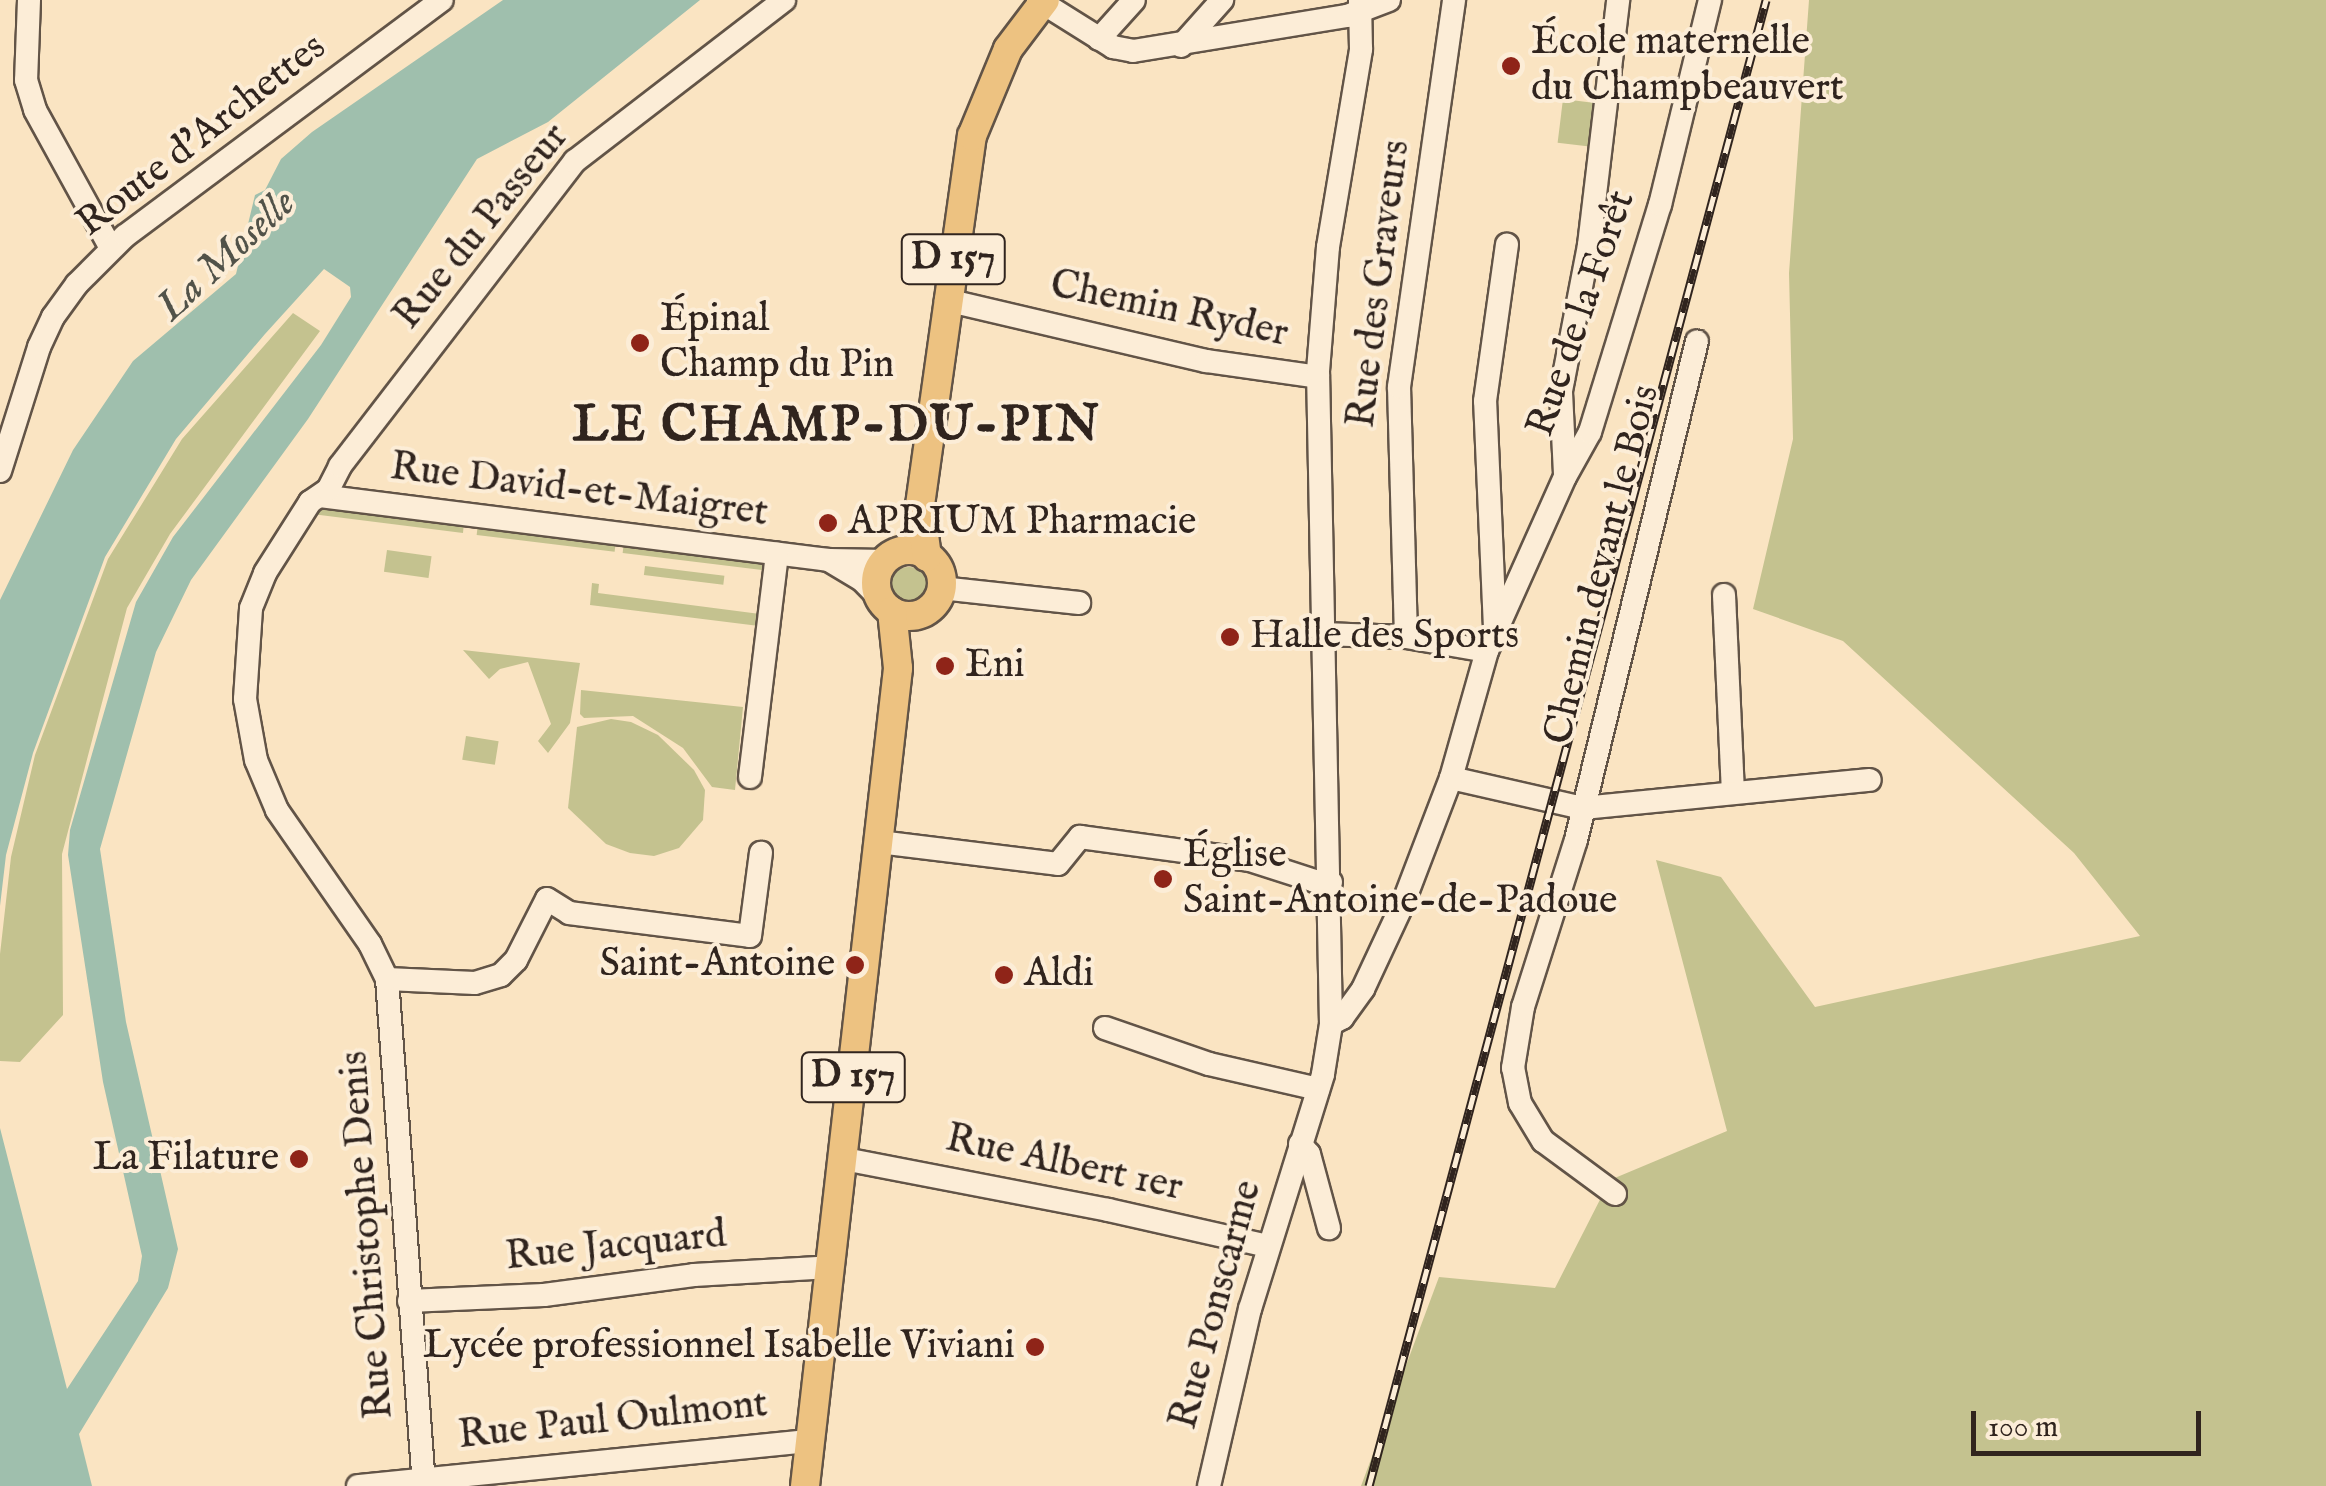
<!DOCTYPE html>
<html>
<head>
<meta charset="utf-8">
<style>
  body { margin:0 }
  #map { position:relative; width:2326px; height:1486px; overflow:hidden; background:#fae4c2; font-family:"IM FELL English",serif }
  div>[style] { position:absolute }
  .green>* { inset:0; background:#c4c28f; transform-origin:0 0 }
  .round { border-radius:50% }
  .water>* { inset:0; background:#9fbfad }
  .roads { filter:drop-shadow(2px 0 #625447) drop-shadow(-2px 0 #625447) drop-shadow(0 2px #625447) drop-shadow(0 -2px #625447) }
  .minor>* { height:22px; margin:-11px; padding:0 11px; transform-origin:11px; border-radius:11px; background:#fcedd7 }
  .major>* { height:28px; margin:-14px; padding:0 14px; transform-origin:14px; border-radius:14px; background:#edc281 }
  .major>.ring { margin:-14px; padding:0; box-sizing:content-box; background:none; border:28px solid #edc281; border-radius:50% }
  .rail>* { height:9px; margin-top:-4.5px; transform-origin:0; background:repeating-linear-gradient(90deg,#fcedd7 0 15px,#30241e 0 30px); box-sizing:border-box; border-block:2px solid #30241e }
  .dots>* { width:28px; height:28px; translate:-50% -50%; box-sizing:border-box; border:5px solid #fcedd7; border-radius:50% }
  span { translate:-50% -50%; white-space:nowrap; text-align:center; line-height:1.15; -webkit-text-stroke:8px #fcedd7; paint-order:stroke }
  .shield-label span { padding:2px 8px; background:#fcedd7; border:2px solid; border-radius:8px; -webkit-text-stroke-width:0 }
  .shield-label { font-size:38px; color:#30241e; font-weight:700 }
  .poi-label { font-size:40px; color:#30241e }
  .left { translate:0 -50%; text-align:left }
  .right { translate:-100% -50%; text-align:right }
  .street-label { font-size:40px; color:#30241e }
  .water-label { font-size:42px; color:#515249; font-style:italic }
  .district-label { font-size:50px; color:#30241e; font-weight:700; letter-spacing:2.5px }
  .scale { position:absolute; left:1971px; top:1411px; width:230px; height:45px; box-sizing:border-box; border:5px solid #30241e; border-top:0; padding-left:12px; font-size:30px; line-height:35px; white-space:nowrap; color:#30241e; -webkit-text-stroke:8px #fcedd7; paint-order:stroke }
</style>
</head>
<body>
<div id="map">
  <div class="green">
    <i style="clip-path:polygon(1809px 0,2326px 0,2326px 1486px,1361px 1486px,1439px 1277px,1555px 1288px,1610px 1180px,1727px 1131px,1656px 860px,1721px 877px,1815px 1007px,2140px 936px,2074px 853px,1843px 641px,1753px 609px,1793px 439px,1789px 273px)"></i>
    <i style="left:1563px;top:99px;width:34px;height:44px;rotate:7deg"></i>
    <i style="clip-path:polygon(293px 313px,320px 331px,170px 534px,127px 608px,62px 854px,63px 1015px,20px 1062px,0 1061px,0 954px,11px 857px,35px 755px,108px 559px,182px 439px)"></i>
    <i style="clip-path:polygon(319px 506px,464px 522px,463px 533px,312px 514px)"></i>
    <i style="left:478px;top:524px;width:139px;height:11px;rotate:7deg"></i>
    <i style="left:624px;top:542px;width:144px;height:11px;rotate:7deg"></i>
    <i style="left:387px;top:550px;width:45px;height:22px;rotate:8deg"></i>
    <i style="left:645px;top:566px;width:80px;height:9px;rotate:7deg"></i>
    <i class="round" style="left:890px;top:567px;width:38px;height:38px"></i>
    <i style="clip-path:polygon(592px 583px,599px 584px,598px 593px,760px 614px,759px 626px,590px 605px)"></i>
    <i style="clip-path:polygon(463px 650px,580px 663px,570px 723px,548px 753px,538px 741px,551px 724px,528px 662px,500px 669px,489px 679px)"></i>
    <i style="clip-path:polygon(581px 690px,743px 707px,735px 790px,712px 787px,683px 748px,633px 716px,584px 718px,580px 714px)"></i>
    <i style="clip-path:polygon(611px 719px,631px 722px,658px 735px,694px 770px,705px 790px,703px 820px,679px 848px,654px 856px,630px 853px,606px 844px,568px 808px,577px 727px)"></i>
    <i style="left:466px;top:736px;width:33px;height:24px;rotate:9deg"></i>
  </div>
  <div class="water">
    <i style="clip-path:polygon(503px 0,700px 0,548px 122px,477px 159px,308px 419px,191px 580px,156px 652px,100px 849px,126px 1022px,178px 1249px,168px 1288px,79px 1434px,92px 1486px,0 1486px,0 1128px,67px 1389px,138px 1281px,142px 1256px,103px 1082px,68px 855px,70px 830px,136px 602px,173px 537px,321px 345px,351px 297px,350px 287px,324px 269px,265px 334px,176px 439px,105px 557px,33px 753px,6px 855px,0 906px,0 600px,73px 450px,133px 361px,236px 274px,255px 195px,265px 190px,281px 159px,312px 132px)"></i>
  </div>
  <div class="roads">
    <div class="minor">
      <i style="left:29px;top:0;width:80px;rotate:92.1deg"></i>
      <i style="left:26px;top:80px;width:31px;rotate:73deg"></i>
      <i style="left:35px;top:110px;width:158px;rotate:61.2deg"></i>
      <i style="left:1038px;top:0;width:89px;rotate:32.1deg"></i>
      <i style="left:1113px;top:47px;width:20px;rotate:11deg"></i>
      <i style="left:1133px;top:51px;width:217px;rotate:-9.3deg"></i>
      <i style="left:1347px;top:16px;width:45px;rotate:-20.9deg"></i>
      <i style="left:1099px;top:39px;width:52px;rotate:-48.1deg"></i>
      <i style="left:1181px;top:46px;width:62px;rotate:-48.3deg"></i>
      <i style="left:946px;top:300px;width:267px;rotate:13.2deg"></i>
      <i style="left:1206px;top:361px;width:113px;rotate:8.1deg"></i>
      <i style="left:0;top:471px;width:130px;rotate:-72.5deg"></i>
      <i style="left:39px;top:347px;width:33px;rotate:-65deg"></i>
      <i style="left:53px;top:317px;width:41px;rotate:-54deg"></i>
      <i style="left:77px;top:284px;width:68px;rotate:-45deg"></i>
      <i style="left:125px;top:236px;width:395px;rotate:-36.7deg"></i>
      <i style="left:1565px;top:474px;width:83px;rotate:-92.8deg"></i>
      <i style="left:1561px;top:391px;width:149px;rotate:-79.1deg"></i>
      <i style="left:1589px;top:245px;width:247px;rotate:-83.2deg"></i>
      <i style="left:320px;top:496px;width:513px;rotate:7.17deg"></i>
      <i style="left:829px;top:560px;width:56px;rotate:1deg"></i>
      <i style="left:832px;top:562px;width:35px;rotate:31deg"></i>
      <i style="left:862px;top:580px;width:28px;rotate:46deg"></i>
      <i style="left:941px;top:588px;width:139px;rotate:6.2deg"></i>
      <i style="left:1724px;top:595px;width:197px;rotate:87.4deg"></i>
      <i style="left:1495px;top:628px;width:227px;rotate:-92.5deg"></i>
      <i style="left:1485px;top:401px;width:158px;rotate:-82deg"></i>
      <i style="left:1323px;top:634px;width:83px;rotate:2.1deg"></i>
      <i style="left:1406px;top:637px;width:82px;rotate:9.8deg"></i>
      <i style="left:1406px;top:637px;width:250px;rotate:-91.6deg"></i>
      <i style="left:1399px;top:387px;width:391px;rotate:-81.9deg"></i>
      <i style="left:750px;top:777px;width:225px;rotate:-83.1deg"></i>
      <i style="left:1451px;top:778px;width:135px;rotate:12.8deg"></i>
      <i style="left:1583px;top:808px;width:288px;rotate:-5.6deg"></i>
      <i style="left:879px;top:842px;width:180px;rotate:7deg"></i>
      <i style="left:1058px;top:864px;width:35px;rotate:-51deg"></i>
      <i style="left:1080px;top:837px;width:172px;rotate:7.7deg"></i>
      <i style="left:1250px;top:860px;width:68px;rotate:17.9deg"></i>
      <i style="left:1315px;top:881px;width:16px;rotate:4deg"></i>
      <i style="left:387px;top:979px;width:88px;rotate:2.6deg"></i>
      <i style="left:475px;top:983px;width:27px;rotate:-17deg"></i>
      <i style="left:501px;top:975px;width:21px;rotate:-45deg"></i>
      <i style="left:516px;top:960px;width:68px;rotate:-63.1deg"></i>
      <i style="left:547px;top:899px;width:26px;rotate:32deg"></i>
      <i style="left:569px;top:913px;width:182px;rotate:7.2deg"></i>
      <i style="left:750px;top:936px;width:84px;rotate:-82.5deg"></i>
      <i style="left:1331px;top:1024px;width:13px;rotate:-29deg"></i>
      <i style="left:1342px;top:1018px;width:36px;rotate:-54deg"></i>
      <i style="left:1363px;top:989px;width:97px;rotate:-65deg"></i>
      <i style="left:1404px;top:901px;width:132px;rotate:-69.1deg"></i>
      <i style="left:1451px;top:778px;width:132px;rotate:-74.2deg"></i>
      <i style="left:1487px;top:651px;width:191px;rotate:-65.9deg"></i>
      <i style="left:1565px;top:477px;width:51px;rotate:-60.9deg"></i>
      <i style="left:1590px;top:432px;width:238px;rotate:-72.9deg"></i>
      <i style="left:1660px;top:205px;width:211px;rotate:-76.3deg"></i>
      <i style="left:1105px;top:1028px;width:110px;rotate:19.1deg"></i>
      <i style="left:1209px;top:1064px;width:112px;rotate:12.9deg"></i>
      <i style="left:1300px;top:1144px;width:13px;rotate:48deg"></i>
      <i style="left:1309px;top:1154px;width:77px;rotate:74.9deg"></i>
      <i style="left:844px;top:1159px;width:269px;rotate:10.9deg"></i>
      <i style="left:1108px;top:1210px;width:164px;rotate:12.7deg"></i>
      <i style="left:1615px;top:1194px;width:89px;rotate:-143.6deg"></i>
      <i style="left:1543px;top:1141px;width:44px;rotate:-121.2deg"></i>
      <i style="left:1520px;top:1103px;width:36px;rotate:-101deg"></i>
      <i style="left:1513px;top:1068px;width:62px;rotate:-80.7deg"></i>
      <i style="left:1523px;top:1007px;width:175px;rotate:-72.4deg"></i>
      <i style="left:1576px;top:840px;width:513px;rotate:-76.37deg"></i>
      <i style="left:409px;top:1301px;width:135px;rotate:-2.5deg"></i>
      <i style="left:544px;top:1295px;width:151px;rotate:-7.6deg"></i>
      <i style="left:694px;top:1275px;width:137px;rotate:-3.3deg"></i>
      <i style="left:358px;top:1486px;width:454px;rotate:-5.7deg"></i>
      <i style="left:424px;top:1486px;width:508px;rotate:-94.17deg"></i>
      <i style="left:387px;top:979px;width:39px;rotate:-116deg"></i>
      <i style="left:370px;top:944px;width:163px;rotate:-124.8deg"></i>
      <i style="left:277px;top:810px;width:54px;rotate:-112.8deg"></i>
      <i style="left:256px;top:760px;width:62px;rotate:-100.2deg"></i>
      <i style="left:245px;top:699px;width:91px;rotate:-86.2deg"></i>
      <i style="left:251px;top:608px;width:38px;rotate:-68deg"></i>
      <i style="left:265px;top:573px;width:84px;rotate:-57.6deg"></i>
      <i style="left:310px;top:502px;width:22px;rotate:-34deg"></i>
      <i style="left:328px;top:490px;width:27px;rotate:-63deg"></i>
      <i style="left:340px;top:466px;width:385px;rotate:-52.4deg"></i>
      <i style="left:575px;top:161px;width:264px;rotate:-37.6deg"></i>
      <i style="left:1209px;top:1486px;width:182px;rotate:-77deg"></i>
      <i style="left:1250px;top:1309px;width:246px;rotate:-72.7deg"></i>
      <i style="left:1323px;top:1074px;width:51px;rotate:-80.9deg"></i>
      <i style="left:1331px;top:1024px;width:653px;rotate:-91.14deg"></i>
      <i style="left:1318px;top:371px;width:124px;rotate:-85.4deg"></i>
      <i style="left:1328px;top:247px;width:201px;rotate:-80.5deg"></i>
      <i style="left:1361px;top:49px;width:49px;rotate:-91.2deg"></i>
    </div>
    <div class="major">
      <i class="ring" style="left:876px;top:550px;width:38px;height:38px"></i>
      <i style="left:927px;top:557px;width:52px;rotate:-97.7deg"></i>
      <i style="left:920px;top:505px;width:373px;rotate:-82deg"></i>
      <i style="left:972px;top:136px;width:94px;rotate:-67.5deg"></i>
      <i style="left:1008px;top:49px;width:61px;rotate:-52.9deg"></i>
      <i style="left:805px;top:1486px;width:823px;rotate:-83.51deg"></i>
      <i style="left:898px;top:668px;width:57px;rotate:-96deg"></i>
    </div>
  </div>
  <div class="rail">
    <i style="left:1369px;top:1486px;width:1538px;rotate:-75.04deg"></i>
  </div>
  <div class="dots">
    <i style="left:1511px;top:66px;background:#8f2418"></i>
    <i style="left:640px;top:343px;background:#8f2418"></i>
    <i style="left:828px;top:523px;background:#8f2418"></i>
    <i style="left:1230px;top:637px;background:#8f2418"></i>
    <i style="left:945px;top:666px;background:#8f2418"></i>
    <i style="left:1163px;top:879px;background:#8f2418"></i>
    <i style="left:855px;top:965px;background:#8f2418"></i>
    <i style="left:1004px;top:975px;background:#8f2418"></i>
    <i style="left:299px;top:1159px;background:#8f2418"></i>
    <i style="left:1035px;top:1347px;background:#8f2418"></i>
  </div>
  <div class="shield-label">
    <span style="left:953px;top:259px">D 157</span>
    <span style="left:853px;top:1077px">D 157</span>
  </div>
  <div class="poi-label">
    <span class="left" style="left:1531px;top:66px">École maternelle<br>du Champbeauvert</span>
    <span class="left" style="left:660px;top:343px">Épinal<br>Champ du Pin</span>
    <span class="left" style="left:848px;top:523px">APRIUM Pharmacie</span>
    <span class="left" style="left:1250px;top:637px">Halle des Sports</span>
    <span class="left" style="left:965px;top:666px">Eni</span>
    <span class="left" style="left:1183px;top:879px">Église<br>Saint-Antoine-de-Padoue</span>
    <span class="right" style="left:835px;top:965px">Saint-Antoine</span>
    <span class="left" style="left:1024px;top:975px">Aldi</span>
    <span class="right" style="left:279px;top:1159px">La Filature</span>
    <span class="right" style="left:1015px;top:1347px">Lycée professionnel Isabelle Viviani</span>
  </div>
  <div class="street-label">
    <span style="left:202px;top:136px;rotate:-38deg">Route d'Archettes</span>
    <span style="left:482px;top:227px;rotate:-51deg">Rue du Passeur</span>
    <span style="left:1380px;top:284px;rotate:-83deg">Rue des Graveurs</span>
    <span style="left:1169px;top:310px;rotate:12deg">Chemin Ryder</span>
    <span style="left:1582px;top:314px;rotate:-71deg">Rue de la Forêt</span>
    <span style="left:579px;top:491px;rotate:7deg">Rue David-et-Maigret</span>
    <span style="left:1603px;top:565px;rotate:-76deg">Chemin devant le Bois</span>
    <span style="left:1064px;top:1164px;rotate:12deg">Rue Albert 1er</span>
    <span style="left:368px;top:1235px;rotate:-94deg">Rue Christophe Denis</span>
    <span style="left:616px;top:1247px;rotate:-6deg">Rue Jacquard</span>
    <span style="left:1217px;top:1305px;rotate:-75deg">Rue Ponscarme</span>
    <span style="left:613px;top:1421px;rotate:-6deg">Rue Paul Oulmont</span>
  </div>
  <div class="water-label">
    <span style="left:227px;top:256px;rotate:-43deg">La Moselle</span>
  </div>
  <div class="district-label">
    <span style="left:837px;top:427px">LE CHAMP-DU-PIN</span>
  </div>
  <div class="scale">100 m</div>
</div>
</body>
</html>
